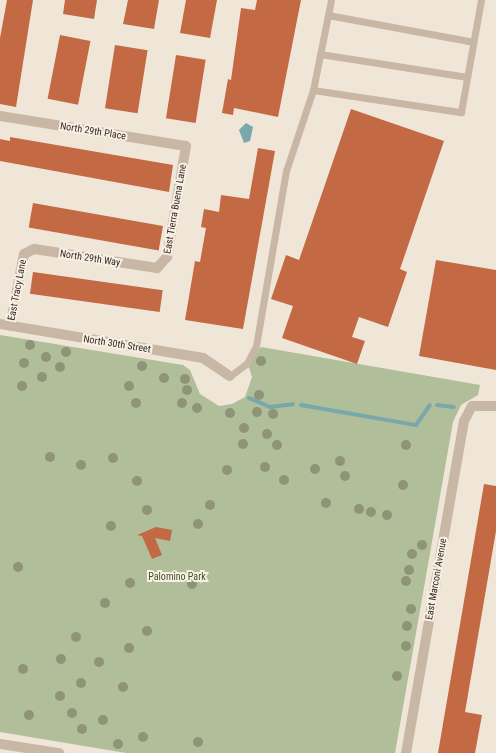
<!DOCTYPE html>
<html>
<head>
<meta charset="utf-8">
<style>
  body { margin:0 }
  #map { position:relative; width:496px; height:753px; overflow:hidden; background:#f0e6d8; font-family:"Roboto Condensed",sans-serif }
  div>[style] { position:absolute }
  .green>* { inset:0; background:#b0be99 }
  .water>* { inset:0; background:#78a7ac }
  .stream>* { height:4px; margin:-2px; padding:0 2px; transform-origin:2px; border-radius:2px; background:#78a7ac }
  .building>* { inset:0; background:#c36a44; transform-origin:0 0 }
  .service>* { height:7px; margin:-3.5px; padding:0 3.5px; transform-origin:3.5px; border-radius:3.5px; background:#c8b7a5 }
  .minor>* { height:10px; margin:-5px; padding:0 5px; transform-origin:5px; border-radius:5px; background:#c8b7a5 }
  .trees>* { width:10px; height:10px; margin:-5px; border-radius:50%; background:#8f9478 }
  span { translate:-50% -50%; white-space:nowrap; text-align:center; line-height:1.15; -webkit-text-stroke:4px #f8f0e4; paint-order:stroke }
  .street-label { font-size:10px; color:#332b26 }
  .park-label { font-size:10px; color:#40512a }
</style>
</head>
<body>
<div id="map">
  <div class="green">
    <i style="clip-path:polygon(0 335px,183px 365px,190px 370px,200px 394px,219px 406px,232px 404px,245px 397px,252px 377px,248px 364px,261px 347px,480px 385px,478px 395px,461px 405px,453px 422px,395px 753px,126px 753px,0 732px)"></i>
  </div>
  <div class="water">
    <i style="clip-path:polygon(246px 123px,253px 127px,250px 141px,244px 143px,239px 130px)"></i>
  </div>
  <div class="stream">
    <i style="left:249px;top:398px;width:23px;rotate:23deg"></i>
    <i style="left:270px;top:407px;width:23px;rotate:-7deg"></i>
    <i style="left:301px;top:405px;width:117px;rotate:9.9deg"></i>
    <i style="left:416px;top:425px;width:24px;rotate:-55deg"></i>
    <i style="left:437px;top:405px;width:17px;rotate:7deg"></i>
  </div>
  <div class="building">
    <i style="clip-path:polygon(7px 0,33px 0,16px 107px,0 104px,0 38px)"></i>
    <i style="clip-path:polygon(65px 0,97px 0,94px 19px,63px 14px)"></i>
    <i style="clip-path:polygon(128px 0,159px 0,154px 29px,123px 24px)"></i>
    <i style="clip-path:polygon(186px 0,217px 0,210px 38px,180px 33px)"></i>
    <i style="clip-path:polygon(257px 0,301px 0,278px 117px,234px 108px,233px 115px,222px 113px,228px 79px,231px 80px,241px 8px,255px 10px)"></i>
    <i style="left:60px;top:35px;width:31px;height:65px;rotate:11deg"></i>
    <i style="left:115px;top:45px;width:33px;height:64px;rotate:9deg"></i>
    <i style="left:176px;top:55px;width:30px;height:64px;rotate:9deg"></i>
    <i style="clip-path:polygon(351px 109px,444px 141px,400px 269px,407px 272px,388px 327px,359px 317px,352px 337px,365px 341px,357px 364px,282px 338px,293px 306px,271px 299px,286px 255px,299px 260px)"></i>
    <i style="clip-path:polygon(10px 137px,173px 165px,169px 192px,0 161px,0 139px,10px 141px)"></i>
    <i style="clip-path:polygon(258px 148px,275px 151px,243px 329px,185px 320px,195px 261px,200px 262px,206px 228px,201px 227px,204px 209px,219px 212px,221px 195px,249px 199px)"></i>
    <i style="left:33px;top:203px;width:132px;height:25px;rotate:10deg"></i>
    <i style="clip-path:polygon(436px 260px,496px 270px,496px 370px,419px 356px)"></i>
    <i style="left:33px;top:272px;width:131px;height:22px;rotate:8deg"></i>
    <i style="clip-path:polygon(484px 484px,496px 486px,496px 531px,465px 712px,482px 715px,475px 753px,438px 753px)"></i>
    <i style="clip-path:polygon(156px 527px,172px 530px,170px 541px,155px 538px,162px 555px,152px 559px,142px 536px,137px 535px)"></i>
  </div>
  <div class="service">
    <i style="left:331px;top:0;width:92px;rotate:101.3deg"></i>
    <i style="left:313px;top:90px;width:150px;rotate:8.5deg"></i>
    <i style="left:461px;top:112px;width:114px;rotate:-79.9deg"></i>
    <i style="left:328px;top:15px;width:147px;rotate:10.5deg"></i>
    <i style="left:320px;top:54px;width:149px;rotate:8.9deg"></i>
    <i style="left:230px;top:376px;width:21px;rotate:-37deg"></i>
    <i style="left:247px;top:363px;width:19px;rotate:-62deg"></i>
    <i style="left:256px;top:346px;width:178px;rotate:-80.3deg"></i>
    <i style="left:286px;top:171px;width:85px;rotate:-71.6deg"></i>
  </div>
  <div class="minor">
    <i style="left:0;top:116px;width:188px;rotate:9.2deg"></i>
    <i style="left:186px;top:146px;width:113px;rotate:99.7deg"></i>
    <i style="left:167px;top:257px;width:15px;rotate:132deg"></i>
    <i style="left:157px;top:268px;width:124px;rotate:-171.2deg"></i>
    <i style="left:34px;top:249px;width:11px;rotate:153deg"></i>
    <i style="left:24px;top:254px;width:73px;rotate:101deg"></i>
    <i style="left:0;top:324px;width:206px;rotate:9.5deg"></i>
    <i style="left:203px;top:358px;width:32px;rotate:34deg"></i>
    <i style="left:0;top:744px;width:60px;rotate:8.7deg"></i>
    <i style="left:406px;top:753px;width:337px;rotate:-80.1deg"></i>
    <i style="left:464px;top:421px;width:17px;rotate:-62deg"></i>
    <i style="left:472px;top:406px;width:24px"></i>
  </div>
  <div class="trees">
    <i style="left:30px;top:345px"></i>
    <i style="left:66px;top:352px"></i>
    <i style="left:46px;top:357px"></i>
    <i style="left:261px;top:361px"></i>
    <i style="left:24px;top:363px"></i>
    <i style="left:142px;top:366px"></i>
    <i style="left:60px;top:367px"></i>
    <i style="left:42px;top:377px"></i>
    <i style="left:164px;top:378px"></i>
    <i style="left:185px;top:379px"></i>
    <i style="left:22px;top:386px"></i>
    <i style="left:129px;top:386px"></i>
    <i style="left:187px;top:390px"></i>
    <i style="left:259px;top:395px"></i>
    <i style="left:136px;top:403px"></i>
    <i style="left:182px;top:403px"></i>
    <i style="left:197px;top:408px"></i>
    <i style="left:257px;top:412px"></i>
    <i style="left:230px;top:413px"></i>
    <i style="left:273px;top:414px"></i>
    <i style="left:244px;top:428px"></i>
    <i style="left:267px;top:434px"></i>
    <i style="left:243px;top:444px"></i>
    <i style="left:277px;top:445px"></i>
    <i style="left:406px;top:445px"></i>
    <i style="left:50px;top:457px"></i>
    <i style="left:113px;top:458px"></i>
    <i style="left:340px;top:461px"></i>
    <i style="left:81px;top:465px"></i>
    <i style="left:265px;top:467px"></i>
    <i style="left:315px;top:469px"></i>
    <i style="left:227px;top:470px"></i>
    <i style="left:345px;top:476px"></i>
    <i style="left:284px;top:480px"></i>
    <i style="left:137px;top:481px"></i>
    <i style="left:403px;top:485px"></i>
    <i style="left:326px;top:503px"></i>
    <i style="left:210px;top:505px"></i>
    <i style="left:359px;top:509px"></i>
    <i style="left:147px;top:510px"></i>
    <i style="left:371px;top:512px"></i>
    <i style="left:387px;top:515px"></i>
    <i style="left:198px;top:524px"></i>
    <i style="left:111px;top:526px"></i>
    <i style="left:422px;top:545px"></i>
    <i style="left:412px;top:554px"></i>
    <i style="left:18px;top:567px"></i>
    <i style="left:409px;top:570px"></i>
    <i style="left:406px;top:581px"></i>
    <i style="left:130px;top:583px"></i>
    <i style="left:192px;top:584px"></i>
    <i style="left:105px;top:603px"></i>
    <i style="left:411px;top:609px"></i>
    <i style="left:407px;top:626px"></i>
    <i style="left:147px;top:631px"></i>
    <i style="left:76px;top:637px"></i>
    <i style="left:406px;top:646px"></i>
    <i style="left:129px;top:648px"></i>
    <i style="left:61px;top:659px"></i>
    <i style="left:99px;top:662px"></i>
    <i style="left:23px;top:669px"></i>
    <i style="left:397px;top:676px"></i>
    <i style="left:81px;top:683px"></i>
    <i style="left:123px;top:687px"></i>
    <i style="left:60px;top:696px"></i>
    <i style="left:72px;top:713px"></i>
    <i style="left:29px;top:715px"></i>
    <i style="left:103px;top:720px"></i>
    <i style="left:82px;top:729px"></i>
    <i style="left:143px;top:737px"></i>
    <i style="left:198px;top:742px"></i>
    <i style="left:118px;top:744px"></i>
  </div>
  <div class="street-label">
    <span style="left:93px;top:131px;rotate:9deg">North 29th Place</span>
    <span style="left:175px;top:209px;rotate:-80deg">East Tierra Buena Lane</span>
    <span style="left:90px;top:258px;rotate:9deg">North 29th Way</span>
    <span style="left:17px;top:290px;rotate:-79deg">East Tracy Lane</span>
    <span style="left:117px;top:344px;rotate:9deg">North 30th Street</span>
    <span style="left:436px;top:579px;rotate:-80deg">East Marconi Avenue</span>
  </div>
  <div class="park-label">
    <span style="left:177px;top:577px">Palomino Park</span>
  </div>
</div>
</body>
</html>
